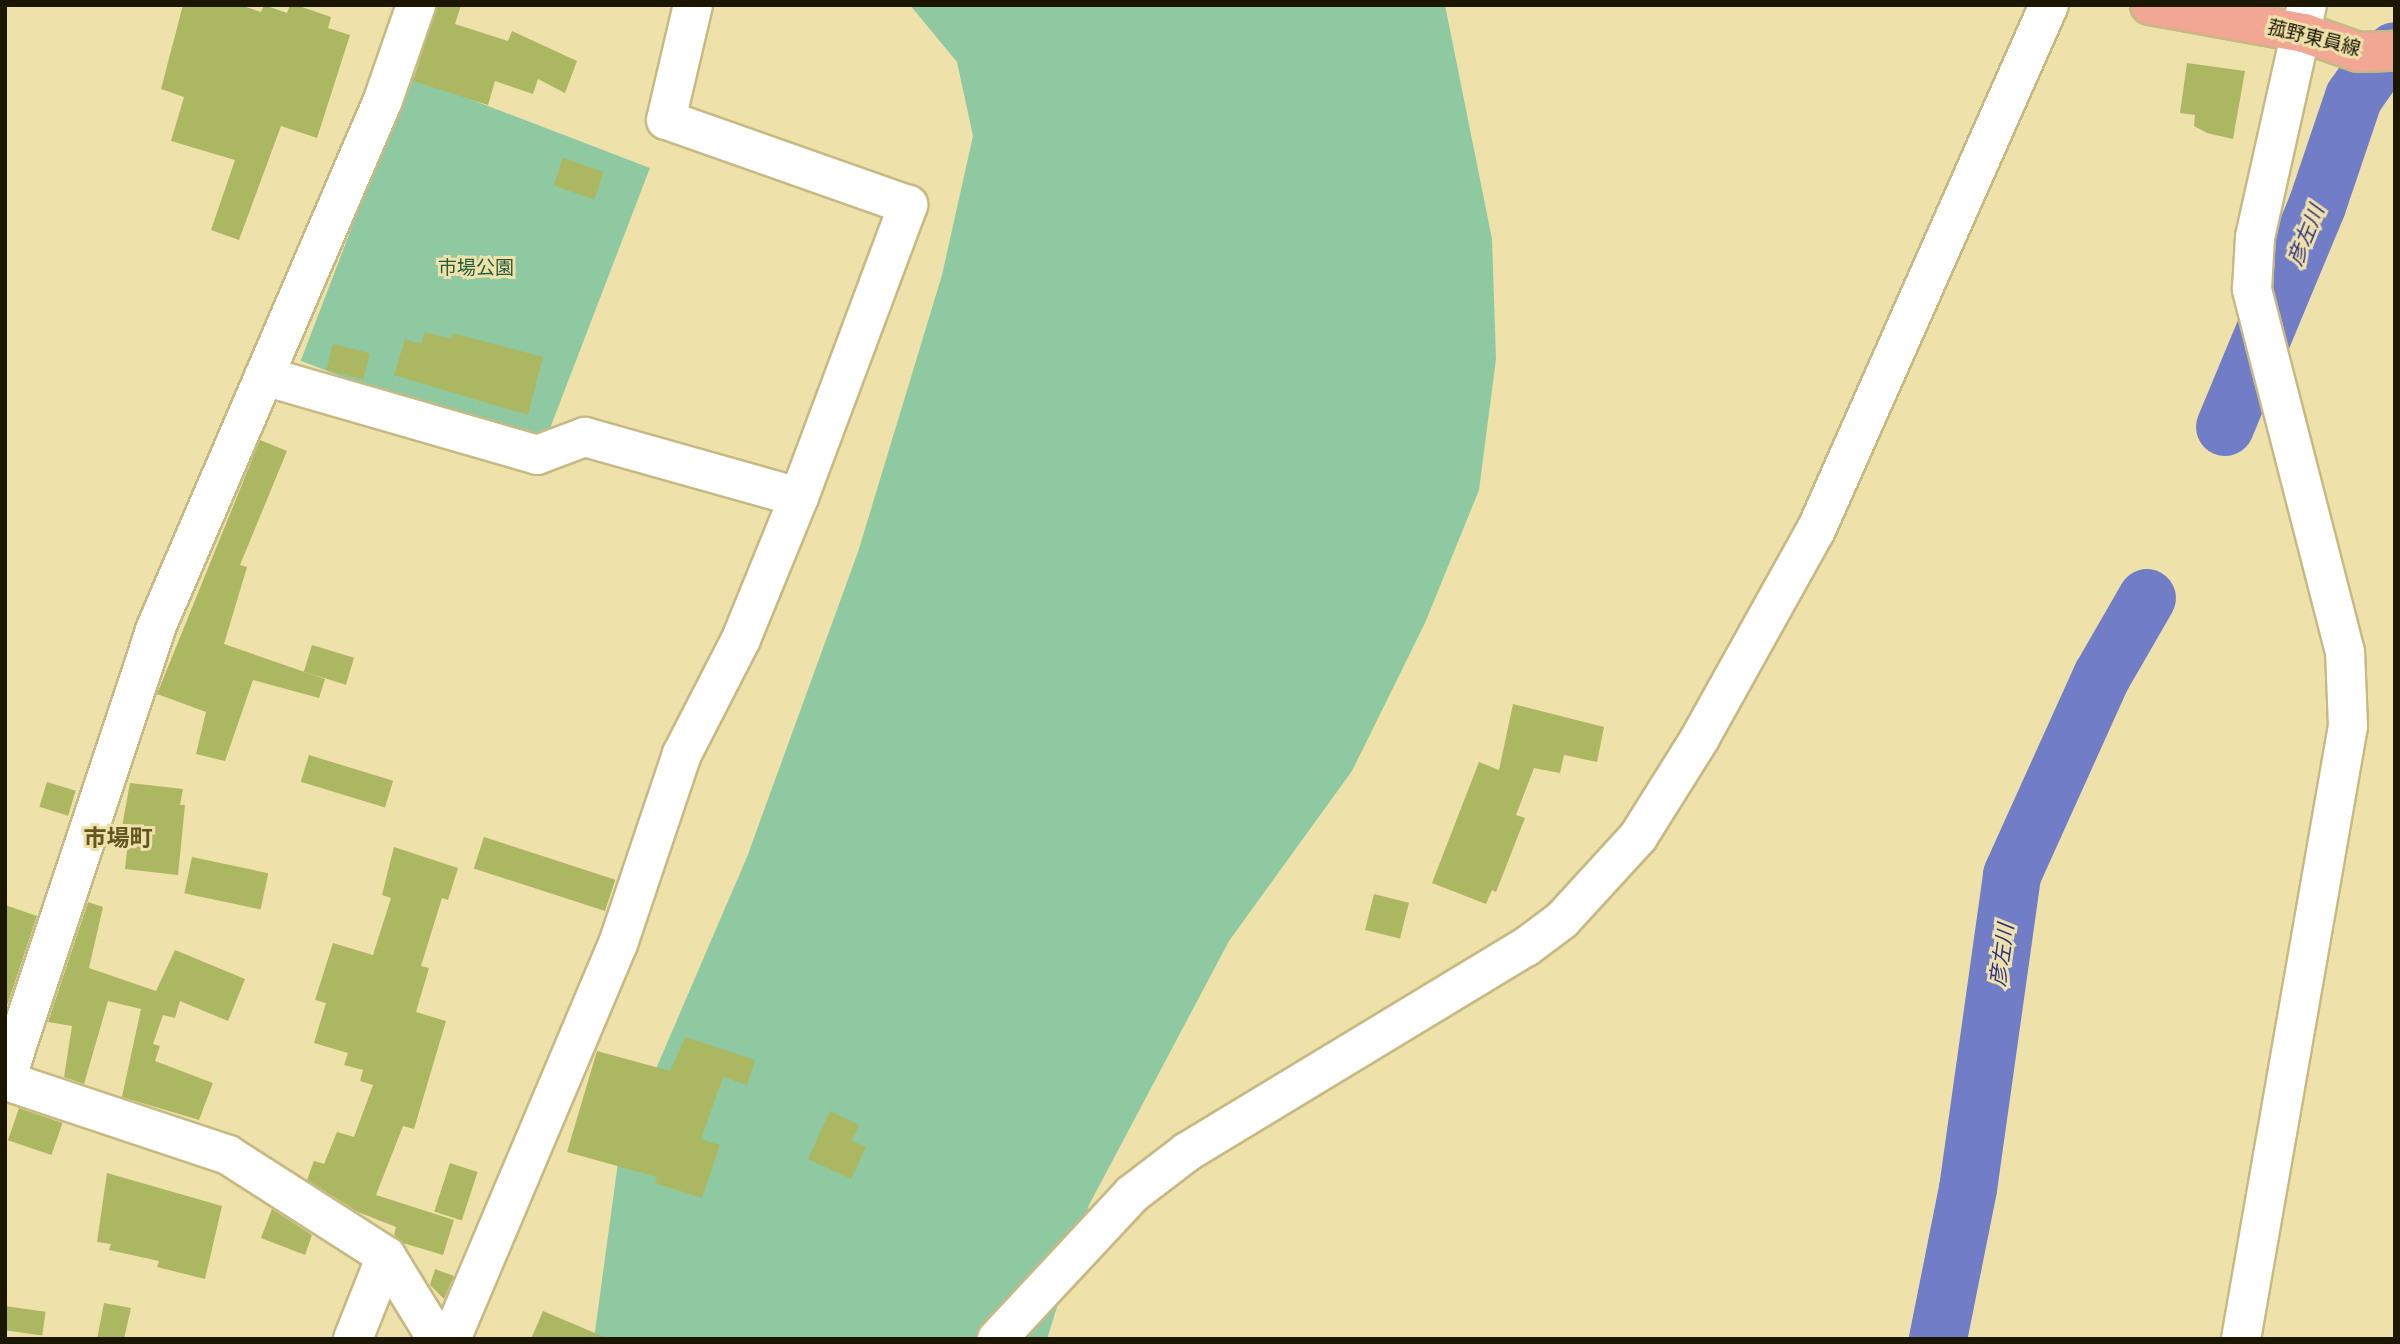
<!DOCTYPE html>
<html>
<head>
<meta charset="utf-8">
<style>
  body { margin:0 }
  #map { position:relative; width:2400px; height:1344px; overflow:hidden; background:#efe1aa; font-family:"Open Sans","Noto Sans JP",sans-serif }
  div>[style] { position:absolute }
  .green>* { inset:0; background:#8ec9a2; transform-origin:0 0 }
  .river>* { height:58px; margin:-29px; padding:0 29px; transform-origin:29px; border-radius:29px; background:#717ec7 }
  .building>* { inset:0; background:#acb761; transform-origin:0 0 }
  .roads { filter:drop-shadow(2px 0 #c7b983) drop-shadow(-2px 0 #c7b983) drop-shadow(0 2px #c7b983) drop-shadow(0 -2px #c7b983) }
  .street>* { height:38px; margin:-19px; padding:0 19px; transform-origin:19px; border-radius:19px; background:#fff }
  .secondary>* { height:38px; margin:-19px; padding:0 19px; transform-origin:19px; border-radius:19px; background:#fff }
  .primary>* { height:38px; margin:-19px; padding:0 19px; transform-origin:19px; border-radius:19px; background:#f1a794 }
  span { translate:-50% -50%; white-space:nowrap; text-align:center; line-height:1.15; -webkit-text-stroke:6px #efe1aa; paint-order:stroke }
  .street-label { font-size:19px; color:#1b1602 }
  .park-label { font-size:19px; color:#215d3b }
  .water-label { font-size:21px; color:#2d3187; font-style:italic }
  .quarter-label { font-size:23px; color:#635621; font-weight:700 }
  .frame { position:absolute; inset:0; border:7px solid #1b1602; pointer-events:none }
</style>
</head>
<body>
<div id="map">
  <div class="green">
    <i style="clip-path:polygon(910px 5px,1445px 5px,1492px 239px,1496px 359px,1479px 490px,1425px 623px,1352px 771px,1229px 941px,1089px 1205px,1047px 1339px,594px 1339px,619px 1155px,747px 857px,858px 552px,942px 275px,973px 136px,957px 62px)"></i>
    <i style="left:410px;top:76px;width:257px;height:305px;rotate:21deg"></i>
  </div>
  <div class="river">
    <i style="left:2225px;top:427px;width:239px;rotate:-67.4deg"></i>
    <i style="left:2317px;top:206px;width:115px;rotate:-71.3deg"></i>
    <i style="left:2354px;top:97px;width:32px;rotate:-55deg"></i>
    <i style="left:2372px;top:71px;width:30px;rotate:-41deg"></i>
    <i style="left:1938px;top:1339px;width:153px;rotate:-78.7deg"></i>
    <i style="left:1968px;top:1189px;width:317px;rotate:-82deg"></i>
    <i style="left:2012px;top:875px;width:218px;rotate:-65.7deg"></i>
    <i style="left:2102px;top:676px;width:90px;rotate:-60deg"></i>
  </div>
  <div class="building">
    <i style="clip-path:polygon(183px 5px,240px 5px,261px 12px,264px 5px,287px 13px,290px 5px,296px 5px,331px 17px,328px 28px,350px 35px,317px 138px,281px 126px,239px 240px,211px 230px,235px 160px,171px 141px,184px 97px,161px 89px)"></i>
    <i style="clip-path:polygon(437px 5px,461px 5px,455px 24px,508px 41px,512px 31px,577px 61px,565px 93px,538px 79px,533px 94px,495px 81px,488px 105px,413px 81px)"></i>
    <i style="clip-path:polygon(2187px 63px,2245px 71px,2233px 139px,2207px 133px,2194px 126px,2195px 115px,2180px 113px)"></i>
    <i style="left:563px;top:158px;width:43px;height:29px;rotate:19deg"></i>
    <i style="clip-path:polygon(425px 332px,452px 339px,453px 333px,543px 357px,528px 415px,394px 375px,405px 339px,421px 344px)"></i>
    <i style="left:333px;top:344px;width:38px;height:27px;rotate:14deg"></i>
    <i style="clip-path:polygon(260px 440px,287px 451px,240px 565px,247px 567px,224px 644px,325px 679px,319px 698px,253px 680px,225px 761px,196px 754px,206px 712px,157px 694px)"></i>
    <i style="left:312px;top:645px;width:44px;height:28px;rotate:17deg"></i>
    <i style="clip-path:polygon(1513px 704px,1604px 727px,1597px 762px,1564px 755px,1560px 773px,1534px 768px,1516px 815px,1525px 818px,1496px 892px,1492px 890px,1486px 904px,1432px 883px,1479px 762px,1499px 770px)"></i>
    <i style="left:309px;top:755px;width:88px;height:28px;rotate:17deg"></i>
    <i style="left:47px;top:782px;width:30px;height:26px;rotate:17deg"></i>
    <i style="clip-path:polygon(130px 783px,183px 789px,180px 805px,185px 805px,178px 875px,125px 869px,129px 832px,121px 832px)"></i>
    <i style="left:484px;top:837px;width:138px;height:33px;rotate:18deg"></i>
    <i style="clip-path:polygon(394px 847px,458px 868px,448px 900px,442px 898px,421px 966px,429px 968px,416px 1012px,446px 1021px,414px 1129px,403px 1126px,376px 1195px,454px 1220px,443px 1255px,403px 1243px,394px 1235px,396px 1227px,358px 1212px,307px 1180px,314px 1161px,324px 1164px,337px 1132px,354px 1137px,373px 1085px,360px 1081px,363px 1070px,344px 1065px,348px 1053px,314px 1043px,326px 1003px,315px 1000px,333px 943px,373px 955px,391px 898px,382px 895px)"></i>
    <i style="left:192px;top:857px;width:78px;height:37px;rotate:12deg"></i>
    <i style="left:1374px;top:894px;width:36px;height:37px;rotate:14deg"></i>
    <i style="clip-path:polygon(88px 902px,103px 907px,89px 968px,156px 991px,175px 950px,245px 979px,228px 1021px,180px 1001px,175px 1018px,163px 1015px,153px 1044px,160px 1046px,155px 1061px,213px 1083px,199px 1120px,122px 1097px,141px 1009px,108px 1001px,84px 1084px,64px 1077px,72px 1026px,48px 1022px)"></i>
    <i style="clip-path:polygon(5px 905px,37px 916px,5px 1012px)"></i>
    <i style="clip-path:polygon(685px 1037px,755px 1060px,747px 1085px,723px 1077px,701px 1139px,720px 1145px,702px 1198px,655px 1183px,657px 1177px,567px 1152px,597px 1051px,670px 1071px)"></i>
    <i style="left:19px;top:1108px;width:46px;height:34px;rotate:19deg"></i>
    <i style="clip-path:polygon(830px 1111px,859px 1125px,852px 1141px,866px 1147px,851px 1179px,808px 1159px)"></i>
    <i style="left:450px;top:1163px;width:29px;height:51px;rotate:18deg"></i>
    <i style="clip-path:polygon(107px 1173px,222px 1206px,205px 1279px,157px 1267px,159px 1261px,109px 1250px,111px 1244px,97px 1242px)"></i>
    <i style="clip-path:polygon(272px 1209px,312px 1235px,305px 1255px,261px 1238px)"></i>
    <i style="clip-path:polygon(435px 1269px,454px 1276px,444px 1299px,430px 1285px)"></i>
    <i style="clip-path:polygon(104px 1303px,131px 1308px,124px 1339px,97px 1339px)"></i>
    <i style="left:5px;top:1306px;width:41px;height:24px;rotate:8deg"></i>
    <i style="clip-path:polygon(543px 1311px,609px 1339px,531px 1339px)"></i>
  </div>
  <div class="roads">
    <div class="street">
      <i style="left:264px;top:376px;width:284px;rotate:16.1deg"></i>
      <i style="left:537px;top:455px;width:51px;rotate:-20.6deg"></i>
      <i style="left:585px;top:437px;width:222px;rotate:15.7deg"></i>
      <i style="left:799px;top:497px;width:312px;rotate:-69.5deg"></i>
      <i style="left:908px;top:205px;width:256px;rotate:-160.6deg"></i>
      <i style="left:666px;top:120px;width:118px;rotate:-76.8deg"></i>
      <i style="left:6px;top:1081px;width:234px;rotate:18.4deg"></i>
      <i style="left:228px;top:1155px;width:188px;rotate:32.6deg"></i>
      <i style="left:386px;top:1256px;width:97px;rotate:58.4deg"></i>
      <i style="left:5px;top:1082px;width:476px;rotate:-71.6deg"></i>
      <i style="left:155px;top:630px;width:577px;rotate:-66.72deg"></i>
      <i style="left:383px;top:100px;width:101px;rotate:-70.8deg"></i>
      <i style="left:353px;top:1339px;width:89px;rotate:-68.3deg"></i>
      <i style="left:451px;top:1339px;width:429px;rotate:-67.1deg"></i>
      <i style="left:618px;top:944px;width:200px;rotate:-71.4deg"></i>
      <i style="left:682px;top:754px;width:129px;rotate:-62.8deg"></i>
      <i style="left:741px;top:639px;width:153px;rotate:-67.8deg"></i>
    </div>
    <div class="secondary">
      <i style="left:997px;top:1339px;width:198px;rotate:-47deg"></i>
      <i style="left:1132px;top:1194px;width:69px;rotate:-37.4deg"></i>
      <i style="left:1187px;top:1152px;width:396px;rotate:-31.2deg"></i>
      <i style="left:1526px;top:947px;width:45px;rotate:-36.9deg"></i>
      <i style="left:1562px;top:920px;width:113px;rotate:-47.5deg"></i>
      <i style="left:1638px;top:837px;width:117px;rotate:-57.9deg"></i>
      <i style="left:1700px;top:738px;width:238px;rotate:-60.9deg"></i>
      <i style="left:1816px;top:530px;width:574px;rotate:-66.07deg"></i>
      <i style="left:2241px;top:1339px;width:622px;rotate:-80.1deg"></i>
      <i style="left:2348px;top:726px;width:74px;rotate:-92.3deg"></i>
      <i style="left:2345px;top:652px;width:375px;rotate:-104.4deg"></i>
      <i style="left:2252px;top:289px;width:52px;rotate:-86.7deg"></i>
      <i style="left:2255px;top:237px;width:238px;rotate:-77.4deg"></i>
    </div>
    <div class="primary">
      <i style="left:2150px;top:5px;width:157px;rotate:10.3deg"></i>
      <i style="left:2304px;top:33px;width:58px;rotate:19.1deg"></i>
      <i style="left:2359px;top:52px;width:36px;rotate:-2deg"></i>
    </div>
  </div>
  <div class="street-label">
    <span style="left:2314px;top:38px;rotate:14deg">菰野東員線</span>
  </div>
  <div class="park-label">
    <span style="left:476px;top:268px">市場公園</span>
  </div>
  <div class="water-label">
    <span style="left:2305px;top:235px;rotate:-68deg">彦左川</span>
    <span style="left:2001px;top:955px;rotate:-82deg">彦左川</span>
  </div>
  <div class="quarter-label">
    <span style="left:118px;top:837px">市場町</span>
  </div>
  <div class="frame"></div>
</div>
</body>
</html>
